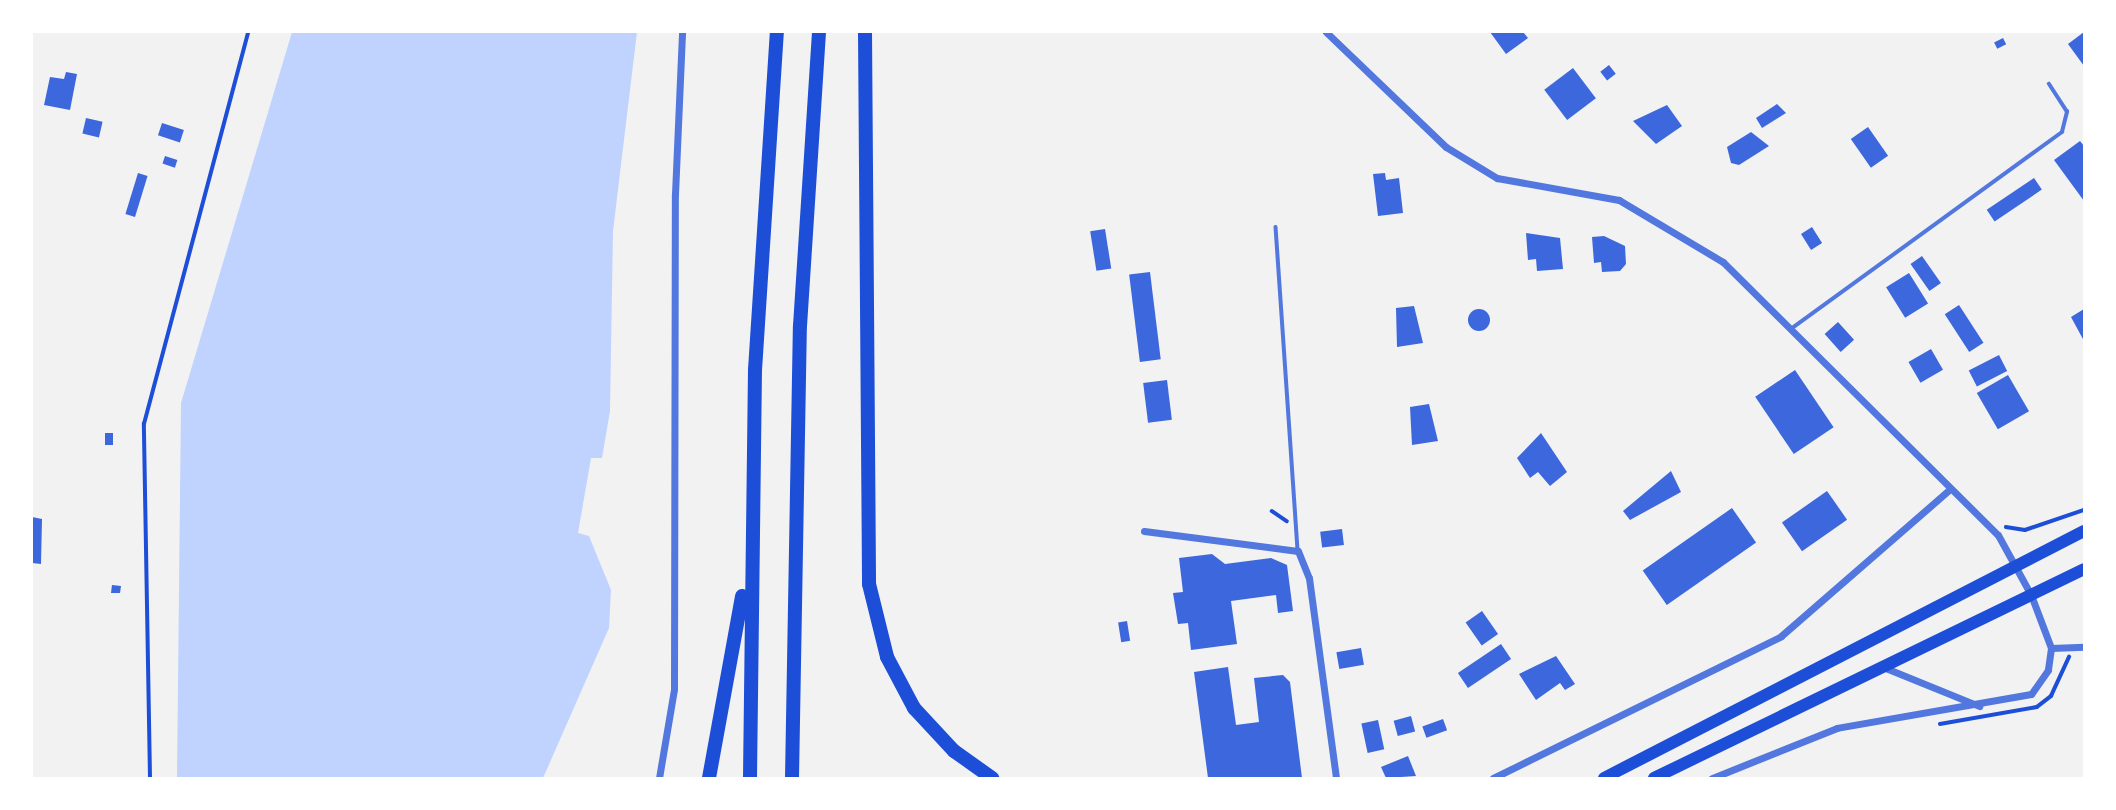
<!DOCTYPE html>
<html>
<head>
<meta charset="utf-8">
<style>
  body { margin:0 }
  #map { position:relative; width:2116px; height:810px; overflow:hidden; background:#f2f2f2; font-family:"IBM Plex Sans",sans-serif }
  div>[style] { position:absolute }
  .water>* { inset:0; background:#bfd3fe }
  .building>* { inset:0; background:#3d67dc; transform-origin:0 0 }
  .round { border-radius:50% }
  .path>* { height:3.5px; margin:-1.75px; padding:0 1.75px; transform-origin:1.75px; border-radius:1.75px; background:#1d4ed8 }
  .service>* { height:3.5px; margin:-1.75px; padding:0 1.75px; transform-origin:1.75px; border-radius:1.75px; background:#5277de }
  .minor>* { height:7px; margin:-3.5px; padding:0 3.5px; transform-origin:3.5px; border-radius:3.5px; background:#5277de }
  .primary>* { height:12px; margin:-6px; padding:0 6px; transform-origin:6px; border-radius:6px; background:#1d4ed8 }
  .motorway>* { height:14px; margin:-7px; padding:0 7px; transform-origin:7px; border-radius:7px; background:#1d4ed8 }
  span { translate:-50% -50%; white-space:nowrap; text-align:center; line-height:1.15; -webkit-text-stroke:5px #fff; paint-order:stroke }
  .frame { position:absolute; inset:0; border:33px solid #fff; pointer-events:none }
</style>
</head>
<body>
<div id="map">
  <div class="water">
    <i style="clip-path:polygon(292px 32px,637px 32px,613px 231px,610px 411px,602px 458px,591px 458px,578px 533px,589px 536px,611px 590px,609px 628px,543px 778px,177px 778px,181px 403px)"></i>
  </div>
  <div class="building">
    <i style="clip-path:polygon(1490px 32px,1523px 32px,1528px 38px,1506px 54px)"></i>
    <i style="clip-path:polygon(2084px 32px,2084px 66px,2068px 44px)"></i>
    <i style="left:2003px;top:38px;width:7px;height:10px;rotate:63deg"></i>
    <i style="left:1609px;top:65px;width:11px;height:11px;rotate:52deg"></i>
    <i style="left:1573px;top:68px;width:38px;height:36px;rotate:53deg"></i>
    <i style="clip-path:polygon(66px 72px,77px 74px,70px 110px,44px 105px,50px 77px,64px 79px)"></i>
    <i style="clip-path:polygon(1777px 104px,1786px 113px,1762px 128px,1756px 118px)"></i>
    <i style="clip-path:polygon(1667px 105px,1682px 126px,1656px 144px,1633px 121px)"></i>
    <i style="left:86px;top:118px;width:17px;height:16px;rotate:13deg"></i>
    <i style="left:162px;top:123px;width:23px;height:13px;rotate:18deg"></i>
    <i style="left:1868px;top:127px;width:35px;height:21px;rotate:55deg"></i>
    <i style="clip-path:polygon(1751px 132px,1769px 146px,1739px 165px,1731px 163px,1727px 147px)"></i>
    <i style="clip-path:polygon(2080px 141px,2084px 146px,2084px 201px,2054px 160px)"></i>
    <i style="left:165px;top:156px;width:13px;height:8px;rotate:18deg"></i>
    <i style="left:138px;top:173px;width:10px;height:43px;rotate:17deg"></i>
    <i style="clip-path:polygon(1385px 173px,1386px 180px,1399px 178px,1403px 213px,1378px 216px,1373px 174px)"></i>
    <i style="left:2034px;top:178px;width:14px;height:57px;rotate:56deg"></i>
    <i style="left:1812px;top:227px;width:19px;height:13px;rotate:58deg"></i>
    <i style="left:1105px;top:229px;width:40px;height:15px;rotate:81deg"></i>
    <i style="clip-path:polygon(1526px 233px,1560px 238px,1563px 269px,1537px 271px,1536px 259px,1528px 260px)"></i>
    <i style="clip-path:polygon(1604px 236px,1625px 246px,1626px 264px,1620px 271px,1602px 272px,1601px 262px,1594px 263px,1592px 237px)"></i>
    <i style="left:1922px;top:256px;width:33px;height:14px;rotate:55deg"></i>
    <i style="left:1150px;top:272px;width:88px;height:21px;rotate:83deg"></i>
    <i style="left:1909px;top:273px;width:36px;height:27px;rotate:58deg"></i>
    <i style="left:1959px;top:305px;width:45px;height:17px;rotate:57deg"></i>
    <i style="clip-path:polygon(1414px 306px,1423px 343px,1397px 347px,1396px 308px)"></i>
    <i style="clip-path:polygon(2084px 309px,2084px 341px,2071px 317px)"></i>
    <i class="round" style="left:1468px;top:309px;width:22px;height:22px"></i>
    <i style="left:1838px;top:322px;width:24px;height:18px;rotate:48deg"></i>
    <i style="left:1931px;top:349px;width:24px;height:26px;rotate:60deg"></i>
    <i style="left:1999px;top:355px;width:18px;height:34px;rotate:63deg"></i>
    <i style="left:1795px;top:370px;width:69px;height:48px;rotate:56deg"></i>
    <i style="left:2008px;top:375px;width:42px;height:36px;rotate:60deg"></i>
    <i style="left:1167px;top:380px;width:40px;height:24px;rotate:83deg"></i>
    <i style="clip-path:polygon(1429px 404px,1438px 441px,1412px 445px,1410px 407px)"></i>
    <i style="left:105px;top:433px;width:8px;height:12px"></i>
    <i style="clip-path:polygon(1541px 433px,1567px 472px,1550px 486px,1538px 472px,1530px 478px,1517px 458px)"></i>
    <i style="clip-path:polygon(1671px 471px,1681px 492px,1630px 520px,1623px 511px)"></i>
    <i style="left:1827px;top:491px;width:35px;height:55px;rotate:55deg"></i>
    <i style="left:1732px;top:508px;width:42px;height:109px;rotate:55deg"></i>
    <i style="clip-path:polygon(32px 517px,42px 519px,41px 564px,32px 563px)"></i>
    <i style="left:1342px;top:529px;width:16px;height:22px;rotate:83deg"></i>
    <i style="clip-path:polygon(1212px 554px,1225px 564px,1271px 558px,1287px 565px,1293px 611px,1278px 613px,1276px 595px,1231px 601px,1237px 644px,1191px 650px,1188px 623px,1178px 624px,1173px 593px,1183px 592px,1179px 558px)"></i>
    <i style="clip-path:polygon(112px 585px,121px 586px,120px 593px,111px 593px)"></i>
    <i style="left:1482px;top:611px;width:28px;height:20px;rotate:55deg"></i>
    <i style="left:1127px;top:621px;width:20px;height:9px;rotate:81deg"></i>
    <i style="left:1501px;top:644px;width:18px;height:52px;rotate:56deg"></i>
    <i style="left:1361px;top:648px;width:17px;height:25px;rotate:80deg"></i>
    <i style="clip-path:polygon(1556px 656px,1575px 684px,1565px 690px,1560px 683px,1536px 700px,1519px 674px)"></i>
    <i style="clip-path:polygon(1228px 667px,1236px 725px,1259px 722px,1254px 678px,1283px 675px,1290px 682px,1302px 778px,1208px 778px,1194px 672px)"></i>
    <i style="left:1411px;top:716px;width:16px;height:18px;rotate:75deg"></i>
    <i style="left:1443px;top:719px;width:12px;height:22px;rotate:70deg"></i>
    <i style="left:1378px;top:720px;width:30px;height:17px;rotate:78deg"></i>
    <i style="clip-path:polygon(1408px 756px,1416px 776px,1386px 778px,1381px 767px)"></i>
  </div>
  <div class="path">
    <i style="left:1272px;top:511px;width:18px;rotate:34deg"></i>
    <i style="left:2006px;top:527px;width:19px;rotate:9deg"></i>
    <i style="left:2025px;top:530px;width:62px;rotate:-18.7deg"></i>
    <i style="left:1940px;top:724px;width:98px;rotate:-9.9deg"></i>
    <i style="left:2037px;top:707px;width:18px;rotate:-38deg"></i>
    <i style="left:2051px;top:696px;width:43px;rotate:-65.2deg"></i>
    <i style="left:150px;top:778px;width:354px;rotate:-91deg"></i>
    <i style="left:144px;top:424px;width:406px;rotate:-75.1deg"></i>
  </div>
  <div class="service">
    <i style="left:1276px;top:227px;width:323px;rotate:86.1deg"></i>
    <i style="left:1791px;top:329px;width:335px;rotate:-36deg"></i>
    <i style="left:2062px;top:132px;width:21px;rotate:-76deg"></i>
    <i style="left:2067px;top:112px;width:33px;rotate:-123deg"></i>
  </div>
  <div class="minor">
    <i style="left:1326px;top:32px;width:166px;rotate:43.8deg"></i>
    <i style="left:1446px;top:147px;width:60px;rotate:31.3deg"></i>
    <i style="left:1497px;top:178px;width:124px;rotate:10.2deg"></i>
    <i style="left:1619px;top:200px;width:121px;rotate:30.8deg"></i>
    <i style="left:1723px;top:262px;width:387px;rotate:44.8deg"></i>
    <i style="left:1998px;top:535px;width:68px;rotate:61.2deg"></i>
    <i style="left:2031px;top:595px;width:57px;rotate:69.3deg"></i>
    <i style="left:2051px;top:648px;width:22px;rotate:98deg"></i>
    <i style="left:2048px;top:670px;width:29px;rotate:125deg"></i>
    <i style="left:2031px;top:694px;width:197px;rotate:170.1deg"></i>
    <i style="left:1837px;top:728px;width:135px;rotate:158.2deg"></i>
    <i style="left:1144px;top:531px;width:155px;rotate:7.4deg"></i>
    <i style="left:1298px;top:551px;width:29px;rotate:68deg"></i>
    <i style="left:1309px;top:578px;width:202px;rotate:82.3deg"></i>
    <i style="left:2051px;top:648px;width:33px;rotate:-2deg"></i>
    <i style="left:1883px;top:667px;width:104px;rotate:22.1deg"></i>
    <i style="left:659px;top:778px;width:90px;rotate:-80.4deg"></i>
    <i style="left:674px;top:689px;width:495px;rotate:-89.9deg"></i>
    <i style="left:675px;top:194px;width:162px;rotate:-87.5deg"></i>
    <i style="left:1493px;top:778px;width:321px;rotate:-26.2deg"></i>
    <i style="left:1781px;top:636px;width:223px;rotate:-41deg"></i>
  </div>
  <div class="primary">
    <i style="left:1604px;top:778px;width:540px;rotate:-27.23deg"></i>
    <i style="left:1654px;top:778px;width:478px;rotate:-25.9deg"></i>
  </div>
  <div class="motorway">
    <i style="left:865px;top:32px;width:552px;rotate:89.58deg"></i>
    <i style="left:869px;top:584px;width:75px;rotate:76.1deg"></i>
    <i style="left:887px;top:657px;width:58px;rotate:62.1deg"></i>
    <i style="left:914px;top:708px;width:59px;rotate:47.1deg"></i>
    <i style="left:954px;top:751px;width:47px;rotate:35.4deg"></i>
    <i style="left:709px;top:778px;width:185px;rotate:-79.7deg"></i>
    <i style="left:750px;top:778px;width:408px;rotate:-89.3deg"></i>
    <i style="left:755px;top:370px;width:339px;rotate:-86.3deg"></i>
    <i style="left:792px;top:778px;width:452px;rotate:-89deg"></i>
    <i style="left:800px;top:326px;width:295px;rotate:-86.3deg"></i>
  </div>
  <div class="frame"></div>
</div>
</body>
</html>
